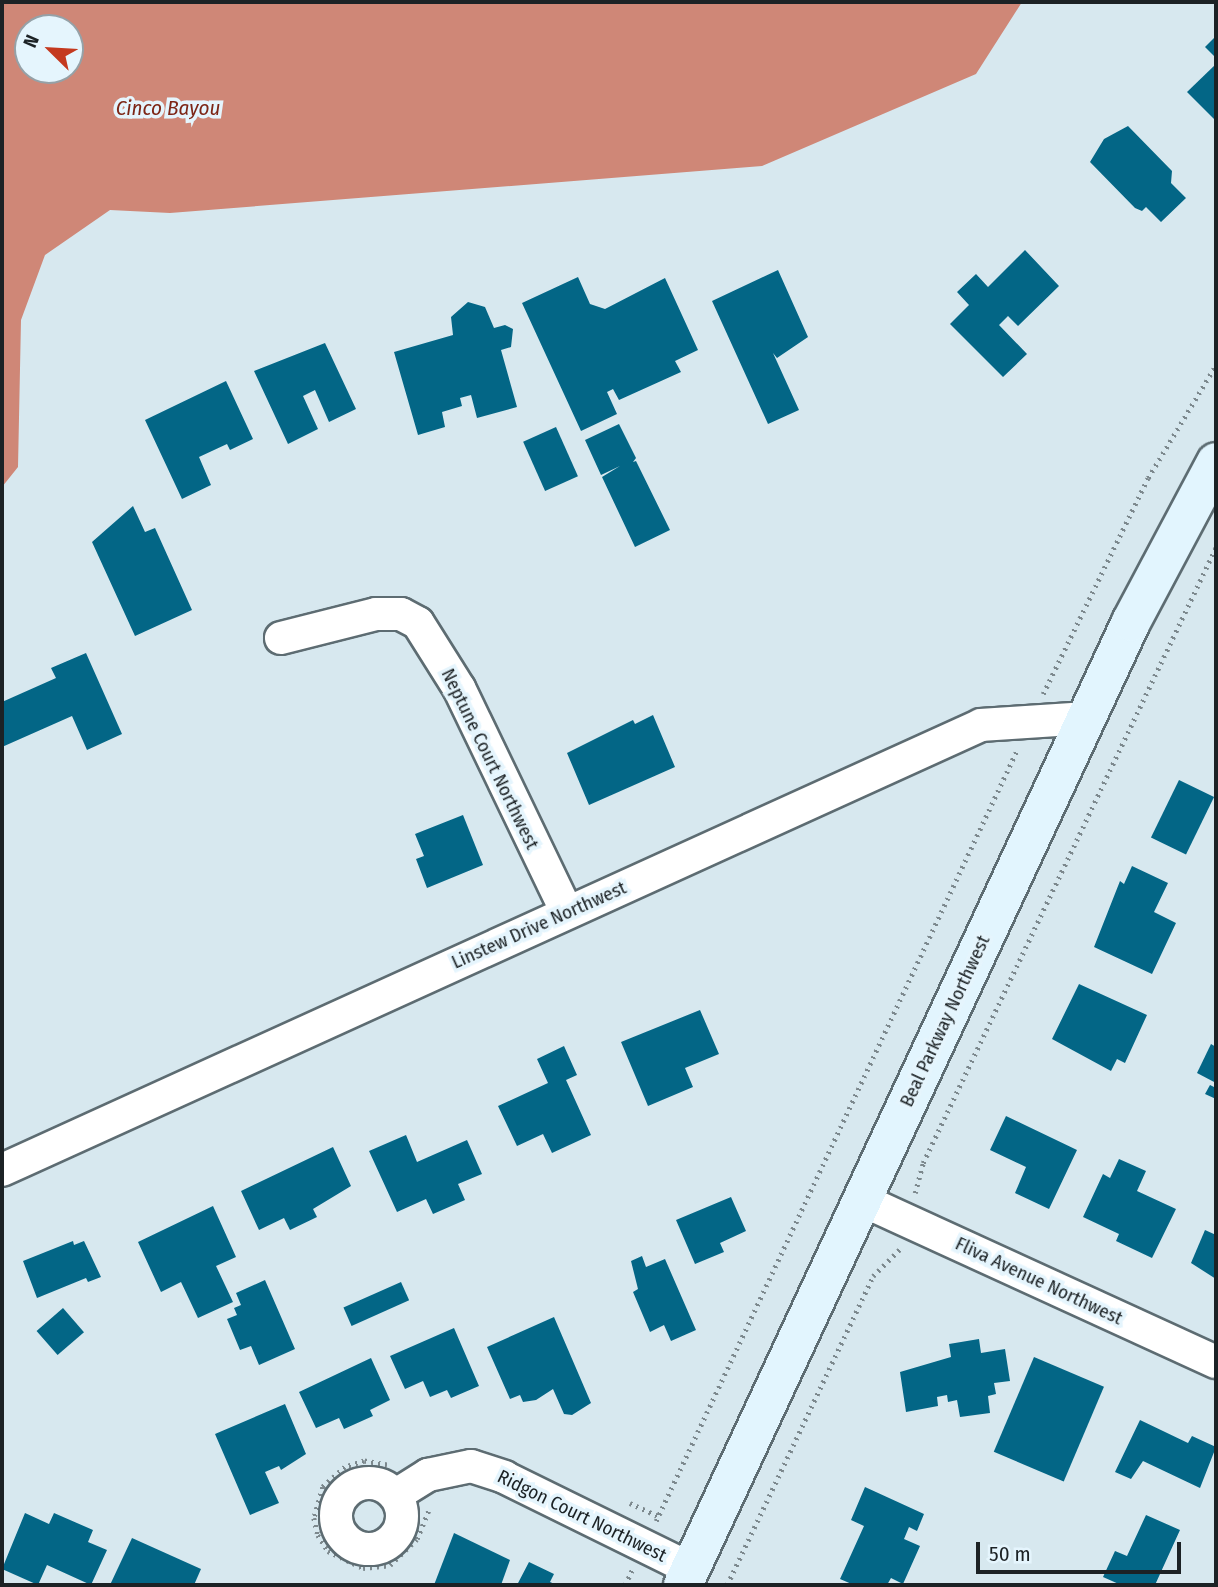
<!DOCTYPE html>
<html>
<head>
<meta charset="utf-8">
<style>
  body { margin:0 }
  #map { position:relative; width:1218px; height:1587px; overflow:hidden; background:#d7e8ef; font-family:"Fira Sans Condensed",sans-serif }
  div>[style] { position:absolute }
  .water>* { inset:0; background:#cf8777 }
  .building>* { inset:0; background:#036686; transform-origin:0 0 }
  .path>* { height:4.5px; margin-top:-2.25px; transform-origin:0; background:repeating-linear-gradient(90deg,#7c888d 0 2px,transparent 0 7px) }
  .roads { filter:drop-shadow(2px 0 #5d6c72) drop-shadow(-2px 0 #5d6c72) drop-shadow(0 2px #5d6c72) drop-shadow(0 -2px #5d6c72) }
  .street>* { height:32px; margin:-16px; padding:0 16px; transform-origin:16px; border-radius:16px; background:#fff }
  .street>.ring { margin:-16px; padding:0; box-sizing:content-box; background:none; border:32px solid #fff; border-radius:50% }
  .secondary>* { height:38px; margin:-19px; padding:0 19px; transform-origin:19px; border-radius:19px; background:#e2f5fe }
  span { translate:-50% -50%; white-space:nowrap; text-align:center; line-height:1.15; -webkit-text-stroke:7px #e5f5fd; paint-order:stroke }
  .street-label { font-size:19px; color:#1c2225 }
  .water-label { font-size:21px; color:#7d2616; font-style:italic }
  .frame { position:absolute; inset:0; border:4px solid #1c2225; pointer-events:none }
  .north { position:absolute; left:14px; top:14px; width:70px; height:70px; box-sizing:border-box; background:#e5f5fd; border:2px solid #95a1a7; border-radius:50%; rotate:294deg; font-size:19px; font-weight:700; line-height:28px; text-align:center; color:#1c2225 }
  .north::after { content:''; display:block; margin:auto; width:24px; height:32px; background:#c4391f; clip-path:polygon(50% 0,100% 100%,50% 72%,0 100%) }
  .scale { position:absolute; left:976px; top:1542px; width:205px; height:32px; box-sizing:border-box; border:4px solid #1c2225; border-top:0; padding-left:9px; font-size:21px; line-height:24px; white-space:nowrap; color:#1c2225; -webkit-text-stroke:5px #e5f5fd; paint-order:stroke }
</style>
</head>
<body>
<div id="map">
  <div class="water">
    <i style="clip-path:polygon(evenodd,2px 2px,1022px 2px,976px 74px,762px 166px,170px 213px,110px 210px,45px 255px,21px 320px,18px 467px,2px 487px,2px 2px,28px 28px,70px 28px,70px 70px,28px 70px,28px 28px)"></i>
  </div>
  <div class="building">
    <i style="clip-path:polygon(1216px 36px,1216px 58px,1205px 47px)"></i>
    <i style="clip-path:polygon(1216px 64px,1216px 121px,1187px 92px)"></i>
    <i style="clip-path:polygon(1128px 126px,1172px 171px,1171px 183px,1186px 198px,1161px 222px,1146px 207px,1142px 211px,1135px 208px,1090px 162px,1104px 139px)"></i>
    <i style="clip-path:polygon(1025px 250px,1059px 286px,1018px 326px,1008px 316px,999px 325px,1027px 354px,1003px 377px,950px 324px,969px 305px,957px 292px,976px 274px,988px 287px)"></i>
    <i style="clip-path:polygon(778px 270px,808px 337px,777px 358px,773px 353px,799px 410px,768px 424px,712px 301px)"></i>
    <i style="clip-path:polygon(578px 277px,590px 304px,605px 309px,665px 278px,698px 350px,675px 361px,681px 372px,619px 400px,613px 389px,607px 392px,617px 414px,581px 431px,522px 303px)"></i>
    <i style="clip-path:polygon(468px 302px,485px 307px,494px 328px,505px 325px,513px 329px,511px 347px,501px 350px,517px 407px,477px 418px,471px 395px,460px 398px,462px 406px,442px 412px,445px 427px,418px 435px,394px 352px,453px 335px,451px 317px)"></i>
    <i style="clip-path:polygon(325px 343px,356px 409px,329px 422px,315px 390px,303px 396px,318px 429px,288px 444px,254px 371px)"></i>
    <i style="clip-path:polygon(226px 381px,253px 439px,230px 450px,227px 444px,199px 457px,211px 485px,182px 499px,145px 420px)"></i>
    <i style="clip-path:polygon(619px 424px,636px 458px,633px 462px,636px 461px,670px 530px,635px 547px,602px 477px,620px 466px,601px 475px,585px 440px)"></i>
    <i style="left:556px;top:427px;width:54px;height:36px;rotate:66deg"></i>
    <i style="clip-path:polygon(133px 506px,145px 532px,155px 528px,192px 610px,135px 636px,92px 542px)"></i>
    <i style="clip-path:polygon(86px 653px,122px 734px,87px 750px,72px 716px,2px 747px,2px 702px,56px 678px,51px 668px)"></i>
    <i style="clip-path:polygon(653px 715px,675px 767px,589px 805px,567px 753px,633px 720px,635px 724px)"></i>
    <i style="left:1179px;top:780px;width:39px;height:64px;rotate:26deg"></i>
    <i style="clip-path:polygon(463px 815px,483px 865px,427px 888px,416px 859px,424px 856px,415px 834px)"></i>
    <i style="clip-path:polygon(1132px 866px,1168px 883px,1154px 912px,1176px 923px,1152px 974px,1094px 947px,1120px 881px,1124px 884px)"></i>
    <i style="clip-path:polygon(1079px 984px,1147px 1015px,1125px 1063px,1117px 1059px,1111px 1071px,1052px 1039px)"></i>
    <i style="clip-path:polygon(700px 1010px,719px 1054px,685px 1068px,693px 1087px,648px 1106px,621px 1042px)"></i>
    <i style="clip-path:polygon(1211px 1044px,1216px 1047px,1216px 1083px,1197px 1073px)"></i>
    <i style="clip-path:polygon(564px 1046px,577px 1075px,566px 1080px,591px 1135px,552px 1153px,543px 1134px,517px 1146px,498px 1106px,548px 1083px,537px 1059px)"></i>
    <i style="clip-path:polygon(1210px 1085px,1216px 1088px,1216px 1099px,1205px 1094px)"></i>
    <i style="clip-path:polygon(1006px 1116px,1077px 1150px,1049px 1209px,1015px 1193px,1026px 1167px,990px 1150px)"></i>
    <i style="clip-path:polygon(406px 1135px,417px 1162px,467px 1140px,482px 1174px,458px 1184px,465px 1200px,433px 1214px,426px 1199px,397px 1212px,369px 1151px)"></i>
    <i style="clip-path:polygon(333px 1147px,351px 1186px,313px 1209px,317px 1217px,290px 1230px,284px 1218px,259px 1230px,241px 1191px)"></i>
    <i style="clip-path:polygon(1119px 1159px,1146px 1171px,1137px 1191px,1176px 1209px,1152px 1258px,1116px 1241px,1119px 1234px,1083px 1217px,1103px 1174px,1110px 1178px)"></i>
    <i style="clip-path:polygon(731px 1197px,746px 1231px,720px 1243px,724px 1252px,695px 1264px,676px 1220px)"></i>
    <i style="clip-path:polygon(213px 1206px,236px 1257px,216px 1266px,233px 1302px,198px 1318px,181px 1282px,161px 1292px,138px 1242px)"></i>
    <i style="clip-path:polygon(1205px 1230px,1216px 1235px,1216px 1279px,1191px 1263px)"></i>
    <i style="clip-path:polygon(73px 1241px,74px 1245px,84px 1241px,101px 1277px,88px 1282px,86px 1278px,37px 1298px,23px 1261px)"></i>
    <i style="clip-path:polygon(642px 1256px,646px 1267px,665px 1259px,696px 1330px,671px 1341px,664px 1325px,650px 1332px,633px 1292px,638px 1289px,631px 1261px)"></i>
    <i style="clip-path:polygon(265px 1280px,295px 1349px,259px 1365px,251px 1346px,240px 1350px,227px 1319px,237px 1315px,234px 1308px,241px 1305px,236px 1293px)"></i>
    <i style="left:401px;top:1282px;width:20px;height:63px;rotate:66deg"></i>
    <i style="left:63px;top:1308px;width:32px;height:35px;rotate:49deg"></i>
    <i style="clip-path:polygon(554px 1317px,591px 1403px,572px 1415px,564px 1414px,553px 1389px,536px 1400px,523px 1402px,520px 1395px,510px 1399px,487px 1347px)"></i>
    <i style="clip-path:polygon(454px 1328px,479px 1386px,451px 1398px,447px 1390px,430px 1397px,423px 1381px,405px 1389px,390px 1356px)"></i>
    <i style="clip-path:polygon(979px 1339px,981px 1353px,1005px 1349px,1010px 1381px,994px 1383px,996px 1394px,988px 1396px,990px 1413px,960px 1417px,957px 1400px,948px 1402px,947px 1395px,937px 1397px,938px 1406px,906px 1412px,900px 1372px,951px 1357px,949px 1344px)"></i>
    <i style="left:1034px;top:1357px;width:76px;height:103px;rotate:23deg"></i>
    <i style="clip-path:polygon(371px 1358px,390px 1400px,370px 1410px,373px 1416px,344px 1429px,339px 1418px,316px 1428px,299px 1392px)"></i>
    <i style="clip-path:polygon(285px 1404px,306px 1454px,281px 1470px,279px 1466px,265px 1472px,279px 1503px,250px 1515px,215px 1434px)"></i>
    <i style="clip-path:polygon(1140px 1420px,1188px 1443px,1192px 1436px,1216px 1447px,1200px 1488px,1143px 1461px,1131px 1479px,1115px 1472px)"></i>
    <i style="clip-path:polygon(865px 1487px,924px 1514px,917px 1531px,909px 1527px,904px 1539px,920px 1546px,903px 1584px,891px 1578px,887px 1585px,854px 1585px,840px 1579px,864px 1526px,851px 1520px)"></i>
    <i style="clip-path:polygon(25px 1513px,49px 1524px,54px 1513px,93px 1530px,88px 1542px,107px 1550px,91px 1585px,47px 1565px,38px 1585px,2px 1569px)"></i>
    <i style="clip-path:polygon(1146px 1515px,1180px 1530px,1155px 1585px,1121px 1585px,1103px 1577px,1115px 1551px,1127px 1556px)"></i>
    <i style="clip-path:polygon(454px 1533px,510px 1560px,501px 1585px,434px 1585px)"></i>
    <i style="clip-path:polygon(132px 1538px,201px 1569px,194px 1585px,110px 1585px)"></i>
    <i style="clip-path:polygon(529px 1562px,554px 1574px,550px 1582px,557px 1585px,517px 1585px)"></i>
  </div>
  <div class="path">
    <i style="left:1043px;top:694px;width:240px;rotate:-64.1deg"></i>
    <i style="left:1148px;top:478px;width:132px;rotate:-59deg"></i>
    <i style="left:915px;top:1193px;width:31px;rotate:-75deg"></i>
    <i style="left:923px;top:1163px;width:682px;rotate:-64.56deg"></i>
    <i style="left:387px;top:1465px;width:23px;rotate:-170deg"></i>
    <i style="left:364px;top:1461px;width:20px;rotate:162deg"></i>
    <i style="left:345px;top:1467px;width:30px;rotate:138deg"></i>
    <i style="left:323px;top:1487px;width:32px;rotate:106deg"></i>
    <i style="left:314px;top:1518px;width:17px;rotate:77deg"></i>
    <i style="left:318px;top:1535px;width:19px;rotate:58deg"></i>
    <i style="left:328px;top:1551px;width:39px;rotate:26deg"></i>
    <i style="left:363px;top:1568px;width:27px;rotate:-6deg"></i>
    <i style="left:390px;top:1565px;width:37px;rotate:-44deg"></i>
    <i style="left:417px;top:1539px;width:31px;rotate:-68deg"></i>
    <i style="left:630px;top:1503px;width:31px;rotate:25deg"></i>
    <i style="left:656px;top:1521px;width:851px;rotate:-64.91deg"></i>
    <i style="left:625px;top:1585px;width:17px;rotate:-65deg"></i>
    <i style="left:727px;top:1585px;width:342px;rotate:-64.7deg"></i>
    <i style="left:873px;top:1276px;width:38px;rotate:-45deg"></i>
  </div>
  <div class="roads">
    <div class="street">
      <i style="left:281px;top:638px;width:98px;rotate:-14.2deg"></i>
      <i style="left:376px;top:614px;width:25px"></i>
      <i style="left:401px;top:614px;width:19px;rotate:28deg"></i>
      <i style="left:418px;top:623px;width:77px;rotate:57.8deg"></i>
      <i style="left:459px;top:688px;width:249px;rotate:64.3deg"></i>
      <i style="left:2px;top:1170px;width:1075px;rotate:-24.44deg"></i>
      <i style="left:981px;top:725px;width:106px;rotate:-3.8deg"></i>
      <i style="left:862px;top:1200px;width:389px;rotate:24.6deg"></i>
      <i class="ring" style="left:336px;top:1483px;width:34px;height:34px"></i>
      <i style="left:396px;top:1495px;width:38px;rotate:-32deg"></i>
      <i style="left:428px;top:1475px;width:44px;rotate:-11.8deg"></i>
      <i style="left:471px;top:1466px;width:35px;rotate:18deg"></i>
      <i style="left:504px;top:1477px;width:208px;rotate:26.2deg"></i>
    </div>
    <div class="secondary">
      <i style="left:683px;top:1585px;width:1062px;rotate:-65.05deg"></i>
      <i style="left:1131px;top:622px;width:181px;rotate:-62deg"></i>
    </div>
  </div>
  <div class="street-label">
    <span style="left:490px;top:759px;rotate:64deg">Neptune Court Northwest</span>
    <span style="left:539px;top:925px;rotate:-24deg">Linstew Drive Northwest</span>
    <span style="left:945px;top:1021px;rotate:-65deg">Beal Parkway Northwest</span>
    <span style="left:1039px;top:1281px;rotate:25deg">Fliva Avenue Northwest</span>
    <span style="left:582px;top:1516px;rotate:26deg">Ridgon Court Northwest</span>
  </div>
  <div class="water-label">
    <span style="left:168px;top:108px">Cinco Bayou</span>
  </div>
  <div class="frame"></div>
  <div class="north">N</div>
  <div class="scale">50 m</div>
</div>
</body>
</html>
